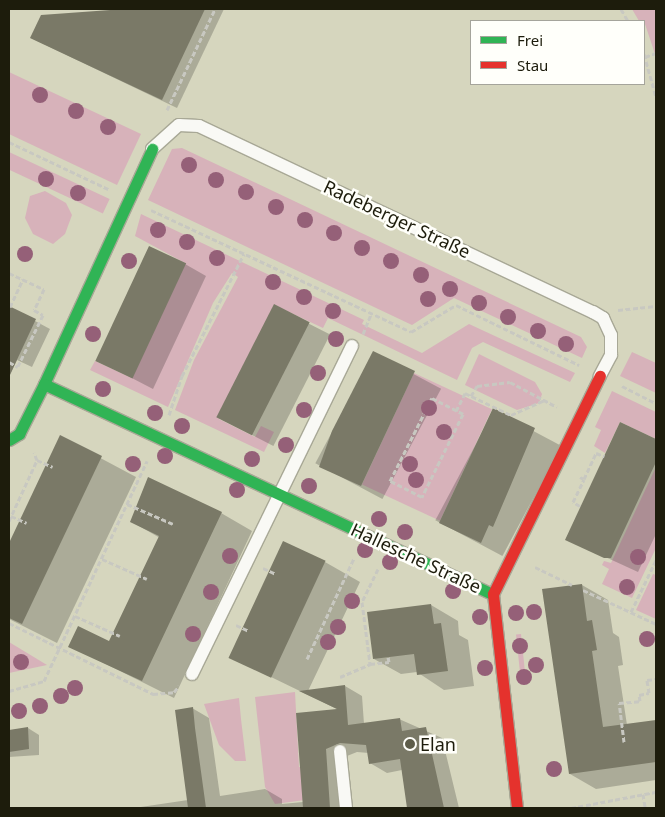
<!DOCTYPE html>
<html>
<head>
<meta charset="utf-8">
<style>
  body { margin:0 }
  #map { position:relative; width:665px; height:817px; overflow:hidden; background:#d6d6be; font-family:"Noto Sans",sans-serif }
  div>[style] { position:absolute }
  .green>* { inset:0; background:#d7b2ba; transform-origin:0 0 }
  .shadow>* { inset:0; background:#0003; transform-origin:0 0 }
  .building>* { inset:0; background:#7a7967; transform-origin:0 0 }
  .path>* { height:3px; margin-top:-1.5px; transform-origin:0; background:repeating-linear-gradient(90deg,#c8c8c1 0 5px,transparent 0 7.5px) }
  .roads { filter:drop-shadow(1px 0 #a8a896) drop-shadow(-1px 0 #a8a896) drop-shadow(0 1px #a8a896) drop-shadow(0 -1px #a8a896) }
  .lane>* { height:12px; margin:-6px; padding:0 6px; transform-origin:6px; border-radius:6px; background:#f9f9f5 }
  .fast>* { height:11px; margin:-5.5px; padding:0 5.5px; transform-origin:5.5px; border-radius:5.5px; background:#30b455 }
  .jam>* { height:11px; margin:-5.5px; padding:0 5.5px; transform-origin:5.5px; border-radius:5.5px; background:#e5322d }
  .trees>* { width:16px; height:16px; margin:-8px; border-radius:50%; background:#956078 }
  .dots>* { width:14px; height:14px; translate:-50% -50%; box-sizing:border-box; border:2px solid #fffffa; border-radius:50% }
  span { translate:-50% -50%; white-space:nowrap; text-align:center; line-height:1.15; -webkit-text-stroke:5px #fffffa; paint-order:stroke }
  .street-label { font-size:18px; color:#1d1c0c }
  .poi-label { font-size:18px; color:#1d1c0c }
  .left { translate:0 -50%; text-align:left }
  .frame { position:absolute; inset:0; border:10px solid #1d1c0c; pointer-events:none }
  .legend { position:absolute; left:470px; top:20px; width:175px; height:65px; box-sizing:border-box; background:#fffffa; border:1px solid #a5a49b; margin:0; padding:6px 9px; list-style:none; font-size:15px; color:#1d1c0c }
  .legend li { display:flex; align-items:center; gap:10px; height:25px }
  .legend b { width:25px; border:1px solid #a5a49b }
</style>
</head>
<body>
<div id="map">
  <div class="green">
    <i style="clip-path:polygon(632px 9px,656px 9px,656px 57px,644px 21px,639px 21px)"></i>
    <i style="clip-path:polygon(9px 72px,141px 134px,117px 185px,9px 134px)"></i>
    <i style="clip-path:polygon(182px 148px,581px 337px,587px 347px,582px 358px,454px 298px,412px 325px,148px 200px,172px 149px)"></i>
    <i style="left:9px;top:152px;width:111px;height:16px;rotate:25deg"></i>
    <i style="clip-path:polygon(45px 191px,66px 203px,72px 215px,65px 234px,53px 244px,33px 234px,25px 218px,30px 196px)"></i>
    <i style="clip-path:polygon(141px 214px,364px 320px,362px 324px,422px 353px,469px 324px,575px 373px,570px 382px,483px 342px,472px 348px,457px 380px,328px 318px,323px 328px,274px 305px,219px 419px,255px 437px,261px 426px,274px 432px,264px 452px,175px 410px,194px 360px,238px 277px,232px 273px,213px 303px,168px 407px,90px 370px,95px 361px,132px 378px,185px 263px,135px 236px)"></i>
    <i style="clip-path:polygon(632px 352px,656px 363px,656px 393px,620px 376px)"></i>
    <i style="clip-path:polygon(479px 354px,535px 382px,542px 394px,539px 403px,517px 410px,465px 385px)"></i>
    <i style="left:414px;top:373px;width:86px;height:123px;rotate:25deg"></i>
    <i style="clip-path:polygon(612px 391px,656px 412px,656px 439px,620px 422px,605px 453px,594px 446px,601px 430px,595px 427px)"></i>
    <i style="clip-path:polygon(656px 467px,656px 548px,632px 598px,602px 584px,609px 569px,602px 565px,604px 561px,611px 563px)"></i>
    <i style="clip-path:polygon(653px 574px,656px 575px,656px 619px,636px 610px)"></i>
    <i style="left:521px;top:634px;width:45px;height:5px;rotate:84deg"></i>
    <i style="clip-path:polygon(9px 642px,47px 665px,9px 673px)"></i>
    <i style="clip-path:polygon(295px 692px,299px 767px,319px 768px,320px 798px,275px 804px,265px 787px,255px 697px)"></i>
    <i style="clip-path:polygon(239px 698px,241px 719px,246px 761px,235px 761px,219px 745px,204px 704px)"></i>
  </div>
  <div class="shadow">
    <i style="clip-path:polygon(125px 9px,224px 9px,177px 108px,31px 38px)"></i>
    <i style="clip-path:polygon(185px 264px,206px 276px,153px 389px,97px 360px)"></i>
    <i style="left:274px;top:306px;width:63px;height:125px;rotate:27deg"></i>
    <i style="clip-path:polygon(9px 307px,50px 329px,32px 367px,17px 360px,9px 377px)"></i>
    <i style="left:374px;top:353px;width:76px;height:125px;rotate:28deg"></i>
    <i style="left:494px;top:410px;width:76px;height:125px;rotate:28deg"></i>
    <i style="clip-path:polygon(621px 423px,656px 440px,656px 534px,638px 572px,566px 539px)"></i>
    <i style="clip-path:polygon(61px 437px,136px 477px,57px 643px,9px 619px,9px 546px)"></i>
    <i style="clip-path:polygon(221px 513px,252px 531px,174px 698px,70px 646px,110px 642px,160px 538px,132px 522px)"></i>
    <i style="clip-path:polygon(325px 562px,360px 582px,308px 691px,345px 686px,362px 696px,364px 724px,399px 719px,442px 738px,459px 808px,408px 808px,402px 770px,387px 773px,370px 763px,369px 753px,357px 752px,342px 758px,350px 808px,134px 808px,188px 800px,192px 708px,209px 718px,220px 796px,265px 789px,282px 799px,282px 804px,303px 802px,339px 710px,230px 657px)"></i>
    <i style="clip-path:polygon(582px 585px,608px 600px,613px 633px,619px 637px,623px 665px,618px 666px,627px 725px,656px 721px,656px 780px,596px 789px,570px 774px)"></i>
    <i style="clip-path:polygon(431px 605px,458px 621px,459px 635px,468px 640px,474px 686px,444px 690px,417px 672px,401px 674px,374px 659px)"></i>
    <i style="clip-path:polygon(28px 728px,39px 735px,39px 755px,9px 757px,9px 731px)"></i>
  </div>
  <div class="building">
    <i style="clip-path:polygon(124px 9px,205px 9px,162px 100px,30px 38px,41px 15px)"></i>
    <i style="left:149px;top:246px;width:41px;height:127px;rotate:25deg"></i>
    <i style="left:274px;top:304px;width:40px;height:127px;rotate:27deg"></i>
    <i style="clip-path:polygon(9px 306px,36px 319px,9px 377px)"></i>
    <i style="clip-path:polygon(373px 351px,415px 371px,361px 486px,319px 467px,332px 431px)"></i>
    <i style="clip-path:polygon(493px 408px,535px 428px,493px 527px,489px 525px,481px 543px,439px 523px)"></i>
    <i style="clip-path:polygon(620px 422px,656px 439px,656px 462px,611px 558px,604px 558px,565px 540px)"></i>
    <i style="clip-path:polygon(60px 435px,102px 456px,22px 624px,9px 618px,9px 543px)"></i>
    <i style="clip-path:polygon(148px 477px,222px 512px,142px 681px,68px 647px,78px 626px,109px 641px,159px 536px,130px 522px)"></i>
    <i style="left:283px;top:541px;width:47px;height:129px;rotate:25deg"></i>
    <i style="clip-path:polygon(582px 584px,587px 621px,592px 620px,597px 650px,592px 651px,603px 727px,656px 720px,656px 762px,569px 774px,542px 589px)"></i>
    <i style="clip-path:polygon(431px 604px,434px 624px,441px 623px,448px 671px,417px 675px,414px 654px,373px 659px,367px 612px)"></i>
    <i style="clip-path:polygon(345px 685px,348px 725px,400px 718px,402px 731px,426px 727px,444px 808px,407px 808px,400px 759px,369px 764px,366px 745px,340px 743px,326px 749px,330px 808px,303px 808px,296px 713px,337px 709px,299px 691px)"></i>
    <i style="clip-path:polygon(193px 707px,195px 728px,206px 808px,188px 808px,175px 710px)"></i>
    <i style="clip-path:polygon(28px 727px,29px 749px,9px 752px,9px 730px)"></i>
  </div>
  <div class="path">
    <i style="left:621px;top:9px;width:14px;rotate:60deg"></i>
    <i style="left:644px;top:54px;width:45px;rotate:74.4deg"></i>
    <i style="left:645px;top:57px;width:12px;rotate:-20deg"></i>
    <i style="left:167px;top:110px;width:112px;rotate:-64.6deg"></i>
    <i style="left:9px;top:142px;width:110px;rotate:25.4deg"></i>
    <i style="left:151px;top:210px;width:287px;rotate:25.1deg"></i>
    <i style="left:411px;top:332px;width:52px;rotate:-31deg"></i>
    <i style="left:456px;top:305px;width:137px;rotate:26deg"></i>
    <i style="left:9px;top:273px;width:38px;rotate:25deg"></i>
    <i style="left:44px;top:289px;width:23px;rotate:115deg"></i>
    <i style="left:34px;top:310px;width:10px;rotate:29deg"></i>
    <i style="left:43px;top:315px;width:57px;rotate:116.1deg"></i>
    <i style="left:10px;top:307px;width:31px;rotate:-65deg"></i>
    <i style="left:618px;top:310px;width:38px;rotate:-6deg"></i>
    <i style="left:363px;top:334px;width:22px;rotate:-68deg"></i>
    <i style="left:9px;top:362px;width:10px;rotate:29deg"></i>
    <i style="left:622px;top:386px;width:38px;rotate:27deg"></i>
    <i style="left:471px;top:396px;width:12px;rotate:-59deg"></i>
    <i style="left:477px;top:386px;width:33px;rotate:-7deg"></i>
    <i style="left:510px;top:382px;width:53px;rotate:28deg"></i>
    <i style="left:432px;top:398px;width:35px;rotate:27deg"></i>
    <i style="left:463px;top:414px;width:93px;rotate:116.3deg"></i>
    <i style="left:422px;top:497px;width:36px;rotate:-153deg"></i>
    <i style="left:390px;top:481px;width:93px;rotate:-63.2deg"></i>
    <i style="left:456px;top:411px;width:20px;rotate:-63deg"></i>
    <i style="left:465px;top:393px;width:51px;rotate:25.6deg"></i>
    <i style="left:511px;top:415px;width:36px;rotate:-24deg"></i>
    <i style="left:169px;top:415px;width:41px;rotate:-71.6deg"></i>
    <i style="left:182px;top:376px;width:137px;rotate:-63.1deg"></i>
    <i style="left:37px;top:460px;width:17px;rotate:24deg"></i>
    <i style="left:580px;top:477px;width:4px;rotate:27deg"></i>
    <i style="left:584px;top:479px;width:29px;rotate:-65deg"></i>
    <i style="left:596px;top:453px;width:9px;rotate:21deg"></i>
    <i style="left:127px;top:504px;width:50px;rotate:23.5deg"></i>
    <i style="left:580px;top:506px;width:8px;rotate:-150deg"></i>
    <i style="left:573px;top:502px;width:25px;rotate:-64deg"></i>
    <i style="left:11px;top:516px;width:17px;rotate:24deg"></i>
    <i style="left:9px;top:521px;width:67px;rotate:-65.3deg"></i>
    <i style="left:37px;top:460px;width:8px;rotate:-113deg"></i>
    <i style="left:102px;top:559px;width:49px;rotate:24deg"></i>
    <i style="left:535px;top:567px;width:41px;rotate:25.9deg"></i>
    <i style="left:263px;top:568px;width:14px;rotate:25deg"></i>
    <i style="left:378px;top:569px;width:37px;rotate:116deg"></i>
    <i style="left:362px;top:602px;width:63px;rotate:82.6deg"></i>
    <i style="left:370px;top:664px;width:19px;rotate:-6deg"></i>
    <i style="left:389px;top:662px;width:5px;rotate:-101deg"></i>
    <i style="left:583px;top:590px;width:81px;rotate:25deg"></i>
    <i style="left:631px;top:612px;width:58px;rotate:-64.3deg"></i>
    <i style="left:75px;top:616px;width:49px;rotate:24deg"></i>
    <i style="left:9px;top:623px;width:161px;rotate:26.2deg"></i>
    <i style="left:153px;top:694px;width:21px;rotate:-5deg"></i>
    <i style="left:174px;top:692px;width:8px;rotate:-50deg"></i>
    <i style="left:236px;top:625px;width:14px;rotate:25deg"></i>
    <i style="left:307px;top:659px;width:111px;rotate:-65deg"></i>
    <i style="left:340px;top:677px;width:33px;rotate:-23deg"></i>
    <i style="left:9px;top:691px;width:36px;rotate:-16deg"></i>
    <i style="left:44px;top:681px;width:243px;rotate:-64.9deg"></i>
    <i style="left:624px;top:742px;width:39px;rotate:-97deg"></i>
    <i style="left:619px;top:703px;width:21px;rotate:-5deg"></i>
    <i style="left:640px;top:701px;width:6px;rotate:-99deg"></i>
    <i style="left:639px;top:695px;width:10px;rotate:-11deg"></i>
    <i style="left:649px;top:693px;width:13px;rotate:-99deg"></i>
    <i style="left:647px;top:680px;width:9px;rotate:-6deg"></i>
    <i style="left:643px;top:794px;width:13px;rotate:81deg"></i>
    <i style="left:571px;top:808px;width:86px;rotate:-10.7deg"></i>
  </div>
  <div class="roads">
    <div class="lane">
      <i style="left:152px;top:149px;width:36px;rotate:-42deg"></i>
      <i style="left:179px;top:125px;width:20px;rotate:3deg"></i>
      <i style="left:199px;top:126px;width:436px;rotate:25.3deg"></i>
      <i style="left:593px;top:312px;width:12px;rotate:31deg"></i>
      <i style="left:603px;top:318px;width:19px;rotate:65deg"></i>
      <i style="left:611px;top:335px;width:20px;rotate:90deg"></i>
      <i style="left:611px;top:355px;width:24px;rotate:118deg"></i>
      <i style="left:192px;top:674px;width:365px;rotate:-64deg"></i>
      <i style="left:340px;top:751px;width:57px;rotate:84deg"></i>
    </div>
    <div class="fast">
      <i style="left:44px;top:384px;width:259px;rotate:-65.3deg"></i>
      <i style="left:9px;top:440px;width:12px;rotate:-31deg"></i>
      <i style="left:19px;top:434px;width:56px;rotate:-63.4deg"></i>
      <i style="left:44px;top:384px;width:496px;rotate:25.1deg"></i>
    </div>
    <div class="jam">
      <i style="left:493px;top:594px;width:243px;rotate:-63.9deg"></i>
      <i style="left:493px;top:594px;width:215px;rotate:83.6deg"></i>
    </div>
  </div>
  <div class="trees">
    <i style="left:40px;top:95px"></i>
    <i style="left:76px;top:111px"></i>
    <i style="left:108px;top:127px"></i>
    <i style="left:189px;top:165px"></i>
    <i style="left:46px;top:179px"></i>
    <i style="left:216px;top:180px"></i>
    <i style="left:246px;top:192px"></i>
    <i style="left:78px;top:193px"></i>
    <i style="left:276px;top:207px"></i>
    <i style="left:305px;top:220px"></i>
    <i style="left:158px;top:230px"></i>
    <i style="left:334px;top:233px"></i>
    <i style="left:187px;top:242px"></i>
    <i style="left:362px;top:248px"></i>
    <i style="left:25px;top:254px"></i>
    <i style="left:217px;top:258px"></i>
    <i style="left:129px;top:261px"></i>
    <i style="left:391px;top:261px"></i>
    <i style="left:421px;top:275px"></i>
    <i style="left:273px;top:282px"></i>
    <i style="left:450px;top:289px"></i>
    <i style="left:304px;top:297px"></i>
    <i style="left:428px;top:299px"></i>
    <i style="left:479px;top:303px"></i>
    <i style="left:333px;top:311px"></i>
    <i style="left:508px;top:317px"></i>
    <i style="left:538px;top:331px"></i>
    <i style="left:93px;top:334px"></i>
    <i style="left:336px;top:339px"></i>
    <i style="left:566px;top:344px"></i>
    <i style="left:318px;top:373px"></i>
    <i style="left:103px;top:389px"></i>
    <i style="left:429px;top:408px"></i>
    <i style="left:304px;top:410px"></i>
    <i style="left:155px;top:413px"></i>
    <i style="left:182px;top:426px"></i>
    <i style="left:444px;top:432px"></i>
    <i style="left:286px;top:445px"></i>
    <i style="left:165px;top:456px"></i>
    <i style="left:252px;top:459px"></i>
    <i style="left:133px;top:464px"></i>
    <i style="left:410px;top:464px"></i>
    <i style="left:416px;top:480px"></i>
    <i style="left:309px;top:486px"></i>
    <i style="left:237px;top:490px"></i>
    <i style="left:379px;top:519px"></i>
    <i style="left:405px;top:532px"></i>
    <i style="left:365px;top:550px"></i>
    <i style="left:230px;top:556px"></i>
    <i style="left:638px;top:557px"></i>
    <i style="left:390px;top:562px"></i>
    <i style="left:627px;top:587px"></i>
    <i style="left:453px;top:591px"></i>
    <i style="left:211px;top:592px"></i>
    <i style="left:352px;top:601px"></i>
    <i style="left:534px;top:612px"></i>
    <i style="left:516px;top:613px"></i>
    <i style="left:480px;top:617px"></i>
    <i style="left:338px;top:627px"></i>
    <i style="left:193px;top:634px"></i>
    <i style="left:647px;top:639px"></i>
    <i style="left:328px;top:642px"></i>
    <i style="left:520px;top:646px"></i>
    <i style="left:21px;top:662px"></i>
    <i style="left:536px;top:665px"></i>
    <i style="left:485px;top:668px"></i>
    <i style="left:524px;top:677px"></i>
    <i style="left:75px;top:688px"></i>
    <i style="left:61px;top:696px"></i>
    <i style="left:40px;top:706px"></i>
    <i style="left:19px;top:711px"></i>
    <i style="left:554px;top:769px"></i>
  </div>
  <div class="dots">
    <i style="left:410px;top:744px;background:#5e5d4a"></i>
  </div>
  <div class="street-label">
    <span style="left:397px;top:219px;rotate:25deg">Radeberger Straße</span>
    <span style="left:416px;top:558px;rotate:25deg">Hallesche Straße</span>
  </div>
  <div class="poi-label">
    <span class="left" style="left:420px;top:744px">Elan</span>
  </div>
  <div class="frame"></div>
  <ul class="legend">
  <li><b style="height:6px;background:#30b455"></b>Frei</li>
  <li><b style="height:6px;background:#e5322d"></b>Stau</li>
  </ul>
</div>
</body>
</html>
